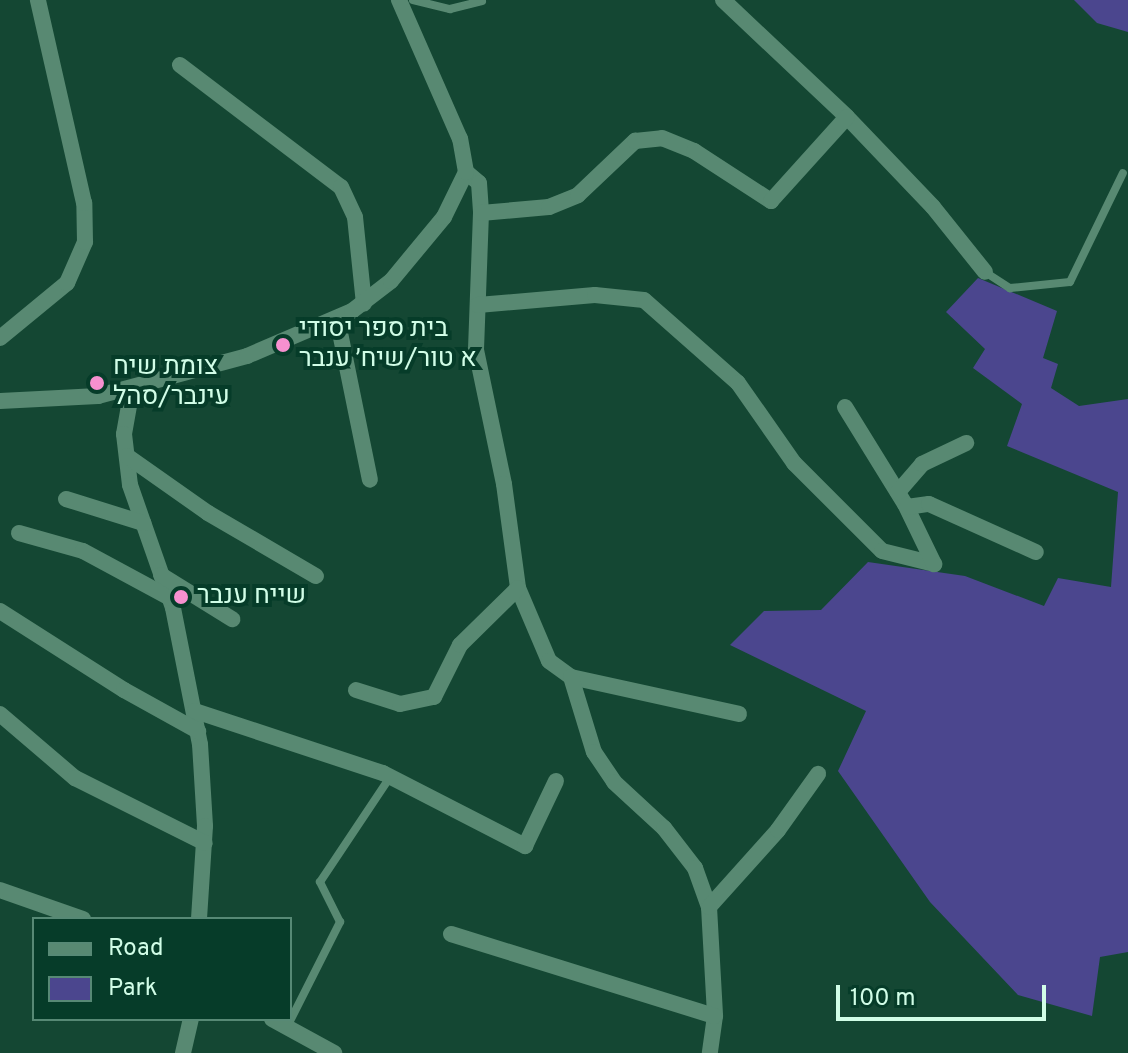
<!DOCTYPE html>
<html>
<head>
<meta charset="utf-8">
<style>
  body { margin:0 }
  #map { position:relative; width:1128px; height:1053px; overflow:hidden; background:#144733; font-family:Overpass,Heebo,sans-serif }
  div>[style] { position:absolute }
  .green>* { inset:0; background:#4b468e }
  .service>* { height:8px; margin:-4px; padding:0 4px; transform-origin:4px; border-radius:4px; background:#588972 }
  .minor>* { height:16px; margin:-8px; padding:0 8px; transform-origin:8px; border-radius:8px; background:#588972 }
  .tertiary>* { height:16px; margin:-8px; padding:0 8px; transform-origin:8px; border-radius:8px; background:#588972 }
  .dots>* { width:22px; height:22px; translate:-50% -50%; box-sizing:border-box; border:4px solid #063c29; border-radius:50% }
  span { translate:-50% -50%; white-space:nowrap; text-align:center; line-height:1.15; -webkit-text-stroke:8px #063c29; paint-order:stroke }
  .poi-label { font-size:26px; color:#d1fde7 }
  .left { translate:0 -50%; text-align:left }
  .legend { position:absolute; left:32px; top:917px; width:260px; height:104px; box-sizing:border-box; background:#063c29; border:2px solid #578975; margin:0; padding:10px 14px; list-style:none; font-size:24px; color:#d1fde7 }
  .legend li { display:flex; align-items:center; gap:16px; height:40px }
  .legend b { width:40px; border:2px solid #578975 }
  .scale { position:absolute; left:836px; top:985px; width:210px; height:36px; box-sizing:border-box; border:4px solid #d1fde7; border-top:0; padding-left:10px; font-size:24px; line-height:28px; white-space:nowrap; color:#d1fde7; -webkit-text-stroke:6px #063c29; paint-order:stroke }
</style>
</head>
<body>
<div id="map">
  <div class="green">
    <i style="clip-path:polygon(1074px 0,1128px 0,1128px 32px,1097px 23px)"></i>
    <i style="clip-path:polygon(978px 278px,1057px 311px,1043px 358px,1058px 364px,1051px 388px,1079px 406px,1128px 399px,1128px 952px,1100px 957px,1092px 1016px,1018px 995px,930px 902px,838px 771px,866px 711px,730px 645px,764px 611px,821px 610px,868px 562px,965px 576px,1044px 606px,1058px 578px,1111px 587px,1118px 492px,1007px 446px,1022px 404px,973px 368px,985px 349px,946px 312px)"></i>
  </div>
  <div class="service">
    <i style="left:413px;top:0;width:38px;rotate:14deg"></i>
    <i style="left:450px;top:9px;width:33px;rotate:-14deg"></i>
    <i style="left:985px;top:272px;width:30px;rotate:33deg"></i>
    <i style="left:1010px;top:288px;width:60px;rotate:-5.7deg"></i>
    <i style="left:1070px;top:282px;width:121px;rotate:-64.1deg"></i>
    <i style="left:287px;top:1027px;width:118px;rotate:-63.2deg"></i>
    <i style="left:340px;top:922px;width:45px;rotate:-116.6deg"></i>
    <i style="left:320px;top:882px;width:126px;rotate:-56.3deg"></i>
  </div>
  <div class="minor">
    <i style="left:723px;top:0;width:170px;rotate:43.3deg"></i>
    <i style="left:847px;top:117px;width:124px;rotate:46.3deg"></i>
    <i style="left:933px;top:207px;width:83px;rotate:51.3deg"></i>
    <i style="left:180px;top:65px;width:202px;rotate:37.2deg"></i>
    <i style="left:341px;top:187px;width:33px;rotate:65deg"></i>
    <i style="left:355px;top:217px;width:87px;rotate:84.1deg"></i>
    <i style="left:466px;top:172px;width:17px;rotate:40deg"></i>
    <i style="left:479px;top:183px;width:30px;rotate:86deg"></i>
    <i style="left:481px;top:213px;width:137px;rotate:92.1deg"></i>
    <i style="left:476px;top:350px;width:137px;rotate:78.2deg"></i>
    <i style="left:504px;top:484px;width:105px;rotate:82.3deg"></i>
    <i style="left:518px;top:588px;width:79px;rotate:67deg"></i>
    <i style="left:549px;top:661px;width:27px;rotate:36deg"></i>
    <i style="left:571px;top:677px;width:172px;rotate:12.4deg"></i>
    <i style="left:481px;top:213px;width:68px;rotate:-5deg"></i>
    <i style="left:549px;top:207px;width:31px;rotate:-22deg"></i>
    <i style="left:578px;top:195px;width:79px;rotate:-43.5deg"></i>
    <i style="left:635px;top:141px;width:27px;rotate:-6deg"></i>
    <i style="left:662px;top:138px;width:35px;rotate:22deg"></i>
    <i style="left:694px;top:151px;width:92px;rotate:33deg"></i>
    <i style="left:771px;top:201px;width:113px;rotate:-47.9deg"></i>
    <i style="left:478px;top:305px;width:117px;rotate:-4.9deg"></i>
    <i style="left:595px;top:295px;width:49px;rotate:5.8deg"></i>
    <i style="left:644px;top:300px;width:125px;rotate:41.4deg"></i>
    <i style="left:738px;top:383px;width:98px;rotate:55deg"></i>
    <i style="left:794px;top:463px;width:124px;rotate:45deg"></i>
    <i style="left:882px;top:551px;width:54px;rotate:14deg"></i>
    <i style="left:337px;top:318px;width:165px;rotate:78.5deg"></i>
    <i style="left:0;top:338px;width:87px;rotate:-39.4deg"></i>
    <i style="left:67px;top:283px;width:45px;rotate:-66.3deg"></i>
    <i style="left:85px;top:242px;width:39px;rotate:-91deg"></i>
    <i style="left:84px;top:203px;width:208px;rotate:-102.8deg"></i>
    <i style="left:132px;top:389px;width:46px;rotate:100.1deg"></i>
    <i style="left:124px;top:434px;width:51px;rotate:83.3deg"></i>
    <i style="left:130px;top:485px;width:130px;rotate:70.7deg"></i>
    <i style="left:173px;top:608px;width:139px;rotate:78.8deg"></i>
    <i style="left:200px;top:744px;width:82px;rotate:86.5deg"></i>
    <i style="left:205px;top:826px;width:93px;rotate:93.7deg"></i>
    <i style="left:845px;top:407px;width:114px;rotate:58.3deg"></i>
    <i style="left:905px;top:504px;width:67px;rotate:64.2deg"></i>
    <i style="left:127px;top:456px;width:99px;rotate:35.1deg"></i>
    <i style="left:208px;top:513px;width:125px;rotate:30.3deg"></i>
    <i style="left:898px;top:492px;width:37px;rotate:-49deg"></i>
    <i style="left:922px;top:464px;width:49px;rotate:-25.5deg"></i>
    <i style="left:66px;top:499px;width:81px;rotate:17.3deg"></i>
    <i style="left:907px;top:507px;width:22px;rotate:-8deg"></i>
    <i style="left:929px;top:504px;width:117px;rotate:24.2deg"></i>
    <i style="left:19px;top:533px;width:66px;rotate:15.7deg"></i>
    <i style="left:83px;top:551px;width:99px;rotate:28.4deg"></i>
    <i style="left:161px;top:575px;width:84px;rotate:31.8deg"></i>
    <i style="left:0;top:611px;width:147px;rotate:32.5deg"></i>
    <i style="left:124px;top:690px;width:85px;rotate:29deg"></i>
    <i style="left:571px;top:677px;width:78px;rotate:73deg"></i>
    <i style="left:594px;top:752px;width:36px;rotate:56deg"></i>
    <i style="left:614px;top:782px;width:68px;rotate:42.6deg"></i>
    <i style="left:664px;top:828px;width:51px;rotate:52.2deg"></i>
    <i style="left:695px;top:868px;width:41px;rotate:70.3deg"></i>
    <i style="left:709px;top:907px;width:109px;rotate:86.8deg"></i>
    <i style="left:715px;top:1016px;width:37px;rotate:98deg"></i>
    <i style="left:356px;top:690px;width:46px;rotate:17.7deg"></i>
    <i style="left:400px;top:704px;width:35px;rotate:-12deg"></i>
    <i style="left:434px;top:697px;width:58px;rotate:-63.4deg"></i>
    <i style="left:460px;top:645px;width:81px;rotate:-44.5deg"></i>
    <i style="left:195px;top:711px;width:198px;rotate:18.3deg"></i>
    <i style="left:383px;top:773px;width:160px;rotate:27.2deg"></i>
    <i style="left:525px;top:846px;width:72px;rotate:-64.5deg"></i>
    <i style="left:0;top:714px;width:99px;rotate:40.5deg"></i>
    <i style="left:75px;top:778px;width:145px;rotate:26.6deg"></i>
    <i style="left:0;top:890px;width:88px;rotate:19.3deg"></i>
    <i style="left:709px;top:907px;width:103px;rotate:-48.1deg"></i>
    <i style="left:778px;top:830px;width:69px;rotate:-54.5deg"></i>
    <i style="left:451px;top:934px;width:276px;rotate:17.3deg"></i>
    <i style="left:272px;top:1019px;width:71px;rotate:28.7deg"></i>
    <i style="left:183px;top:1053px;width:35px;rotate:-77deg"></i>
  </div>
  <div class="tertiary">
    <i style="left:0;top:401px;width:98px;rotate:-2.9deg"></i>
    <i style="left:98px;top:396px;width:154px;rotate:-15deg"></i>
    <i style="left:247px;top:356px;width:114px;rotate:-23.2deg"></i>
    <i style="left:352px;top:311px;width:49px;rotate:-37.6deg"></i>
    <i style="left:391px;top:281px;width:83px;rotate:-50.4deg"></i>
    <i style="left:444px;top:217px;width:50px;rotate:-63.9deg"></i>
    <i style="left:466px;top:172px;width:34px;rotate:-100deg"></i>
    <i style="left:460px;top:139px;width:152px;rotate:-113.7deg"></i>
  </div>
  <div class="dots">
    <i style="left:283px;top:345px;background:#f690cf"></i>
    <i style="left:97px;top:383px;background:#f690cf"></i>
    <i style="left:181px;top:597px;background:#f690cf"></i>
  </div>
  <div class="poi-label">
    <span class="left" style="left:299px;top:345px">בית ספר יסודי<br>א טור/שיח׳ ענבר</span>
    <span class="left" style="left:113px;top:383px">צומת שיח<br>עינבר/סהל</span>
    <span class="left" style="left:197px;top:597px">שייח ענבר</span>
  </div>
  <ul class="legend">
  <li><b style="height:10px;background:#588972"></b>Road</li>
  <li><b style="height:22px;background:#4b468e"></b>Park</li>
  </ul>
  <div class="scale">100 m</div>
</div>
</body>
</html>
